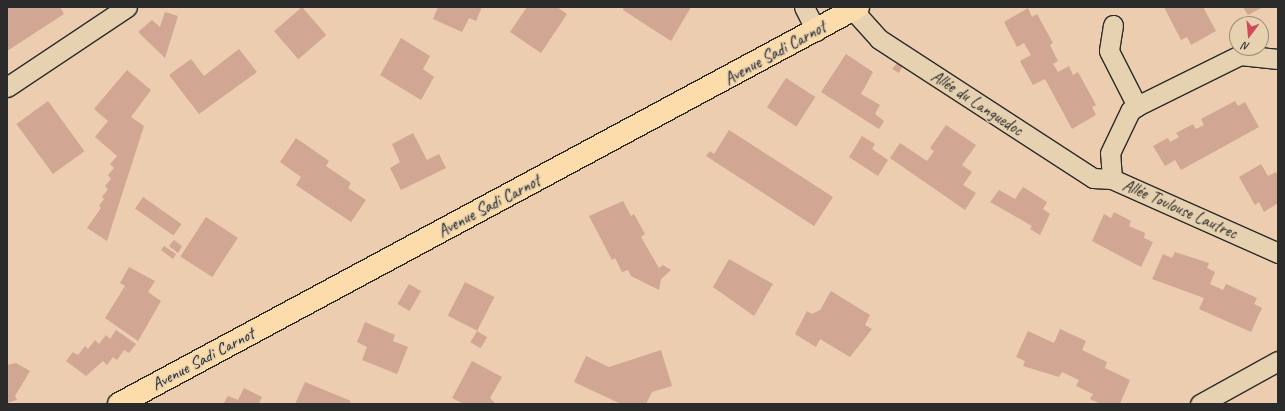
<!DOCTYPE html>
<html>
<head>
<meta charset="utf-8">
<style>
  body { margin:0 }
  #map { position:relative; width:1285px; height:411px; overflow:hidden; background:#eccdaf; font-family:Caveat,sans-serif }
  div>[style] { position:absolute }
  .building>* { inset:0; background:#d1a692; transform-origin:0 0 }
  .roads { filter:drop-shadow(1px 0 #2b2b2b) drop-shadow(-1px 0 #2b2b2b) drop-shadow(0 1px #2b2b2b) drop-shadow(0 -1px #2b2b2b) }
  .minor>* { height:19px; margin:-9.5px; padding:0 9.5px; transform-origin:9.5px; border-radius:9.5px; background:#e6d1b0 }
  .primary>* { height:22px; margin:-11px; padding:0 11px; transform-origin:11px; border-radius:11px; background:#fddcac }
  span { translate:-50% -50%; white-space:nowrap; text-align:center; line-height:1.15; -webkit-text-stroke:3px #e6d1b0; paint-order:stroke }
  .street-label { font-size:17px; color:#2b2b2b }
  .frame { position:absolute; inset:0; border:8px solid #2b2b2b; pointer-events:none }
  .north { position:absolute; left:1229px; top:16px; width:40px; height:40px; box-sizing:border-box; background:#e6d1b0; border:1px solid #9b8f7b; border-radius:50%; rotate:196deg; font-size:11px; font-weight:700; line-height:16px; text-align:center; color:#2b2b2b }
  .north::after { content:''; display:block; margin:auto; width:14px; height:18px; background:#d1495b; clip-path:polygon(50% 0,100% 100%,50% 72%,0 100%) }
</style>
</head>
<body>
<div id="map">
  <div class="building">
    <i style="clip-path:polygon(7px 7px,60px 7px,64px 14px,7px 51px)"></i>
    <i style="left:302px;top:7px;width:37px;height:37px;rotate:49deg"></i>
    <i style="clip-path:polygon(438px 7px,482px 7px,476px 21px,469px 18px,462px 32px,433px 19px)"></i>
    <i style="clip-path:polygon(527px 7px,557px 7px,567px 14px,541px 53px,510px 32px)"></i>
    <i style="clip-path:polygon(624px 7px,691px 7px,671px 41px,623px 10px)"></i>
    <i style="clip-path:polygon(1164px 7px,1203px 7px,1216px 31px,1191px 45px,1187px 37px,1181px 40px)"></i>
    <i style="clip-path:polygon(1243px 7px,1263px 7px,1248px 15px)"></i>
    <i style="clip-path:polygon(1028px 8px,1032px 17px,1037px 14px,1053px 43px,1050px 45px,1058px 61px,1053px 64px,1058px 72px,1069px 66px,1073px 75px,1078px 72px,1096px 105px,1092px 107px,1096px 115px,1072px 129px,1045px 79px,1033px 85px,1020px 61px,1031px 55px,1024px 43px,1017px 47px,1004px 22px)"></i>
    <i style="clip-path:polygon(165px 12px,178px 16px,165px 58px,138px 32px,152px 20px,160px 27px)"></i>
    <i style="clip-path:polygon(401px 38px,430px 56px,423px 69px,434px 77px,421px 100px,380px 75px)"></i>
    <i style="clip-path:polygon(239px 49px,257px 72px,199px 114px,169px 75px,191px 59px,204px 76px)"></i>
    <i style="clip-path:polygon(846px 54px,873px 72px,861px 94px,880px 105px,875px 114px,884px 121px,879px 129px,821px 92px)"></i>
    <i style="clip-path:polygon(899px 61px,903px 65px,899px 73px,892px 69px)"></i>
    <i style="clip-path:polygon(127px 70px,151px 90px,131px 117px,144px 126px,107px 241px,87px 228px,101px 208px,99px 206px,104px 199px,102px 197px,108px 189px,105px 186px,111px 179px,108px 175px,114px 168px,110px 164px,117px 156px,95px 137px,108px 121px,94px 109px)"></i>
    <i style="left:786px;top:78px;width:35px;height:35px;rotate:33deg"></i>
    <i style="left:48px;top:101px;width:62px;height:39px;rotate:54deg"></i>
    <i style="clip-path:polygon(1235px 101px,1238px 106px,1245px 102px,1259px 127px,1181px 170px,1175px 160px,1165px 166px,1153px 146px,1168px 138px,1170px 142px,1179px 137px,1176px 133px,1193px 124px,1196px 129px,1204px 125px,1201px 119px)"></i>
    <i style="clip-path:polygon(946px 125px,976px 145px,962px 165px,972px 172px,963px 185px,976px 193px,965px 210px,890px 158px,900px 143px,927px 161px,934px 151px,930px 148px)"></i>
    <i style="clip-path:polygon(729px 130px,833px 197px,814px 226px,706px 156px,710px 151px,714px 154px)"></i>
    <i style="clip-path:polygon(413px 133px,427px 160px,439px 154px,446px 168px,401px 190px,390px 168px,400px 162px,392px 144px)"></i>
    <i style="clip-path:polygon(862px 136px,875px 144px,872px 149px,888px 160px,878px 176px,849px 157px)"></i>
    <i style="clip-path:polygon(296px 138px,329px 161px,326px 166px,351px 183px,348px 188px,366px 200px,351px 222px,296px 185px,301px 177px,280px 162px)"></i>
    <i style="clip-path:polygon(1261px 164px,1268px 176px,1276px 172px,1278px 177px,1278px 203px,1264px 212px,1259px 202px,1255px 205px,1239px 177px)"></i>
    <i style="clip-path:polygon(1023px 187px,1047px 202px,1043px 209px,1050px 214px,1040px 235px,1030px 229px,1032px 226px,990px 202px,999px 190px,1015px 199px)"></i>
    <i style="left:143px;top:197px;width:47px;height:14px;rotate:35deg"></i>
    <i style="clip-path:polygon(623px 201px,631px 216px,634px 214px,645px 234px,641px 237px,659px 268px,663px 265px,671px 270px,661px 279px,659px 290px,631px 276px,628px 270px,622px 272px,615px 258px,612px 260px,589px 216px)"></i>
    <i style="clip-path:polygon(1114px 212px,1131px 221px,1129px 226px,1145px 233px,1144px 238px,1153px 242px,1141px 267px,1092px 241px,1104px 214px,1111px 218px)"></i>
    <i style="left:206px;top:217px;width:38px;height:47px;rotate:33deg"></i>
    <i style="clip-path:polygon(174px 240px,182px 246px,178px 253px,169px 246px)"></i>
    <i style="clip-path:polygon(164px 246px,176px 254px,173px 259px,161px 250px)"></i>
    <i style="clip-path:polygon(1175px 252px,1209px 263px,1207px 268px,1215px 272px,1210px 284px,1223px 290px,1226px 284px,1257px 298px,1254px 304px,1262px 308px,1251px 332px,1199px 309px,1204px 298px,1152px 279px,1163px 254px,1172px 258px)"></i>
    <i style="clip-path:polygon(729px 259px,773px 284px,754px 316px,713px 287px)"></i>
    <i style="clip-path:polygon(129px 267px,155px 281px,148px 292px,161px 301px,138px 341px,105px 318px,125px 286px,120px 283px)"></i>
    <i style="left:465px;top:282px;width:33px;height:38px;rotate:27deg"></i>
    <i style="left:409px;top:284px;width:14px;height:23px;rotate:30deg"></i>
    <i style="clip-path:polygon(831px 291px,870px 315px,865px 325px,872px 329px,850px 357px,820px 339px,816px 347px,795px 334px,807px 311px,812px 314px,820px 310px)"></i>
    <i style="clip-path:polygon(365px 322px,395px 335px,393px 341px,408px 347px,397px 374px,362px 360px,367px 347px,357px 342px)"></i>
    <i style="clip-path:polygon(1060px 329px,1086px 341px,1082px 350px,1107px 362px,1105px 368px,1130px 380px,1120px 404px,1101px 404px,1090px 399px,1093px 394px,1076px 386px,1079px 380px,1062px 372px,1059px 377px,1023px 366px,1025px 361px,1016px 357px,1028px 331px,1054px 343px)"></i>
    <i style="clip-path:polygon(116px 330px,136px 344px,129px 353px,124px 350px,117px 360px,113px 357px,107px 365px,103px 361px,86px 376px,66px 361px,73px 352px,78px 355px,85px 346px,88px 349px,95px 340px,99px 344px,106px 335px,110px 339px)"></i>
    <i style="left:477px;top:331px;width:12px;height:13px;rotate:31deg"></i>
    <i style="clip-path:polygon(661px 350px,672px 386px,652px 392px,646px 404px,621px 404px,574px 382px,586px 356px,609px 367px)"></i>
    <i style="clip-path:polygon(472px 361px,502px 377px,490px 398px,496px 404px,464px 404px,452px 398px)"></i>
    <i style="clip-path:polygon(16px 363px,30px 371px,15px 396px,17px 400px,7px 403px,7px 365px)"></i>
    <i style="clip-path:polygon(305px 382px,351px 401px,349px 404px,295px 404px)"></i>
    <i style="clip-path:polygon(244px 388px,262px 397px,259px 404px,223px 404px,228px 396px,238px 400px)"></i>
  </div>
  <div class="roads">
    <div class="minor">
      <i style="left:804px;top:7px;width:27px;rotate:63deg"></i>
      <i style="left:853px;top:10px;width:39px;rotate:48deg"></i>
      <i style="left:879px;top:39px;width:255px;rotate:33deg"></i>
      <i style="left:1093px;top:178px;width:19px;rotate:3deg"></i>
      <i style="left:1112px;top:179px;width:182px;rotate:24deg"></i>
      <i style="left:1113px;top:25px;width:26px;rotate:99deg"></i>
      <i style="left:1109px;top:51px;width:62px;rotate:63deg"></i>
      <i style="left:7px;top:87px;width:144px;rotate:-33.7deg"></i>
      <i style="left:1112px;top:179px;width:26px;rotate:-94deg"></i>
      <i style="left:1110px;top:153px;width:47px;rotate:-64.5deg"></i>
      <i style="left:1130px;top:111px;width:9px;rotate:-36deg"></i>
      <i style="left:1137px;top:106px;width:115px;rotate:-26.3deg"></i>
      <i style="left:1240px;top:55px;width:38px;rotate:6deg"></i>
      <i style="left:1200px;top:404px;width:89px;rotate:-28.9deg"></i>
    </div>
    <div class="primary">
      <i style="left:119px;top:404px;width:839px;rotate:-28.25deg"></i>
    </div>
  </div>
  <div class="street-label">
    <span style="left:775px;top:53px;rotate:-29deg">Avenue Sadi Carnot</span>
    <span style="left:977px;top:103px;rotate:33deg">Allée du Languedoc</span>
    <span style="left:489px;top:206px;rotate:-28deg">Avenue Sadi Carnot</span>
    <span style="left:1180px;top:209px;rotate:24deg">Allée Toulouse Lautrec</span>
    <span style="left:203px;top:359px;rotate:-28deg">Avenue Sadi Carnot</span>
  </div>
  <div class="frame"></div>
  <div class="north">N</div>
</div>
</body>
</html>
